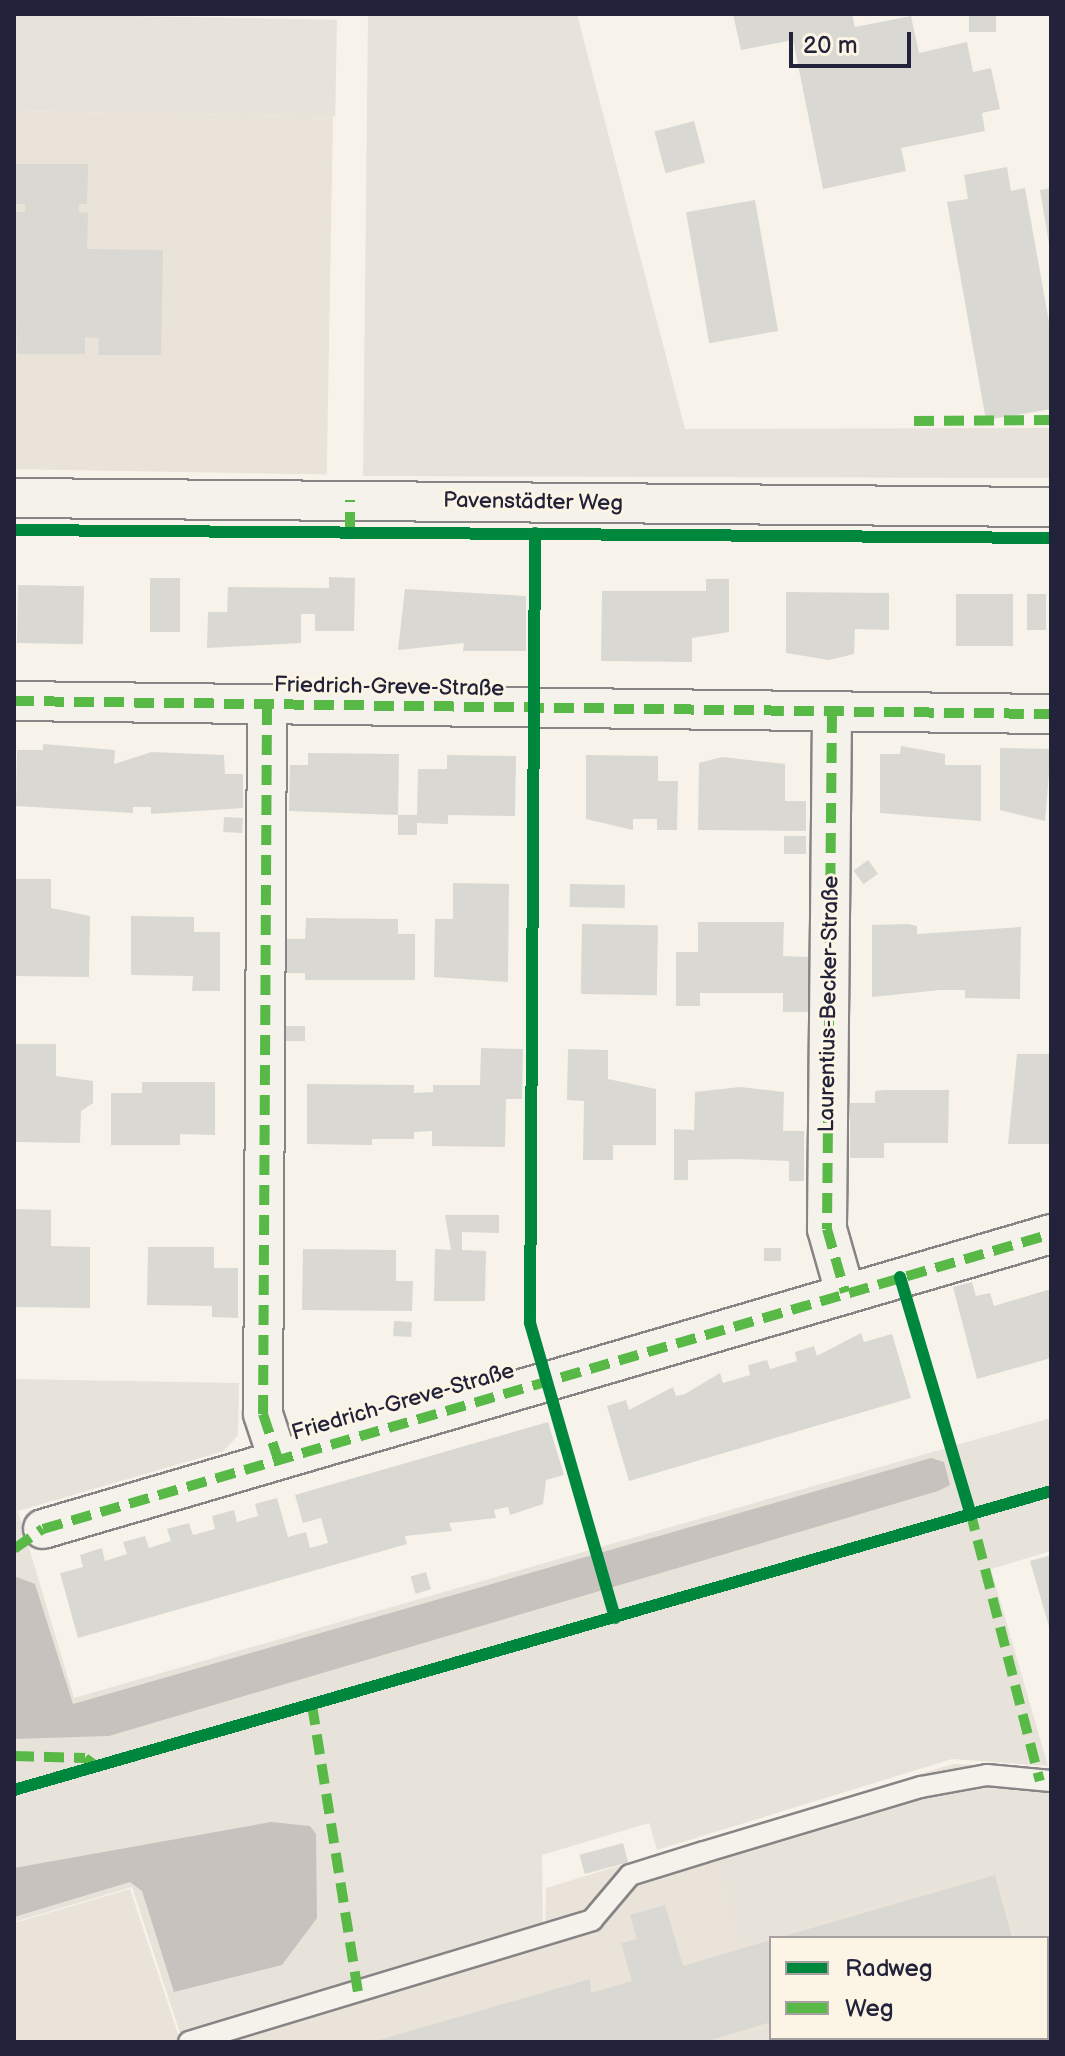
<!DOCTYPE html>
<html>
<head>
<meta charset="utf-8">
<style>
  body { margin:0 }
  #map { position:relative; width:1065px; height:2056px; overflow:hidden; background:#f7f3ea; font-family:"Balsamiq Sans",sans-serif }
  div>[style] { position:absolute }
  .built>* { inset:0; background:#e9e3d9; transform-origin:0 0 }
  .green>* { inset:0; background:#e8e3da; transform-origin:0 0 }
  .water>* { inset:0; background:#c7c2be }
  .building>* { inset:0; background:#dad8d2; transform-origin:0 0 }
  .roads { filter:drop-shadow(2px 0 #868485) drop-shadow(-2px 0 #868485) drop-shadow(0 2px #868485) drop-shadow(0 -2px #868485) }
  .lane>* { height:20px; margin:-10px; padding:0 10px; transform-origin:10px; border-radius:10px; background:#f5f2ec }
  .street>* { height:38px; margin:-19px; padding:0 19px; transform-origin:19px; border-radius:19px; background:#f5f2ec }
  .quiet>* { height:10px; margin-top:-5px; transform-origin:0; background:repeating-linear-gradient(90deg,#58b947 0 20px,transparent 0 30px) }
  .cycleway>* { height:12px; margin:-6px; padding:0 6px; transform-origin:6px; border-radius:6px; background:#00873e }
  span { translate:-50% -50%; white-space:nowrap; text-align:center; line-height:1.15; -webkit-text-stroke:6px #fcf5e5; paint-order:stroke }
  .street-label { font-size:22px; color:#22223b }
  .frame { position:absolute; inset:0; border:16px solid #22223b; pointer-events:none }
  .legend { position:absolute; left:769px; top:1936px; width:280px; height:104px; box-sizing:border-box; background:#fcf5e5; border:2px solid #a5a1a1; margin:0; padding:10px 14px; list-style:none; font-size:24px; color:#22223b }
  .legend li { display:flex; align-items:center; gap:16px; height:40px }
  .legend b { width:40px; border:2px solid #a5a1a1 }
  .scale { position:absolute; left:789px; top:32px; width:122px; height:36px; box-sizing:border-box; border:4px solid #22223b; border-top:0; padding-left:10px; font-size:24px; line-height:28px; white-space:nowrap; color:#22223b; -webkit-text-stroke:6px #fcf5e5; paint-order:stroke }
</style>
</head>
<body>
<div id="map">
  <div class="built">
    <i style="left:14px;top:111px;width:319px;height:358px;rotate:1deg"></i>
    <i style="clip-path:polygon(evenodd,953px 1764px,1051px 1768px,1051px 2042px,14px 2042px,14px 1923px,130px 1889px,179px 2037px,545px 1931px,546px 1888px,953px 1764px,771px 1938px,1047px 1938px,1047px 2038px,771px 2038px,771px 1938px)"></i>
  </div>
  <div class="green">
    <i style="left:14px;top:14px;width:323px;height:97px;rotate:1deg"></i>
    <i style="clip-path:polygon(368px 14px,577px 14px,685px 429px,1051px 428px,1051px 478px,363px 476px)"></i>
    <i style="clip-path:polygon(14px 1379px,239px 1383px,238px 1435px,224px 1451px,18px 1511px,74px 1698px,1051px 1418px,1051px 1551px,991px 1569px,1048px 1766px,952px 1759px,657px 1850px,649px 1823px,542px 1855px,543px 1930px,180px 2033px,132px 1887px,14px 1922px)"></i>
    <i style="clip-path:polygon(953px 1790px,1051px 1790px,1051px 2042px,722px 2042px,771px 2027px,771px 2038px,1047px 2038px,1047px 1938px,1017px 1938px,997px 1870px,743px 1945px,717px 1859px)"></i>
  </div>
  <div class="water">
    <i style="clip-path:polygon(931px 1458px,944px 1462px,950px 1485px,938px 1491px,109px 1736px,14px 1739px,14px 1576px,35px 1584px,73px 1704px)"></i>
    <i style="clip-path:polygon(271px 1822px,310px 1826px,316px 1834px,317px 1918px,282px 1965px,174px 1992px,142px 1891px,130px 1882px,14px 1917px,14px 1868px)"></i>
  </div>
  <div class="building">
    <i style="clip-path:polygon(733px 14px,852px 14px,855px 27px,911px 16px,919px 53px,967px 42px,973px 72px,991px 68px,1000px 109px,982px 113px,985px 131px,901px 148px,906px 171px,823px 189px,793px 40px,741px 50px)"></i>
    <i style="left:969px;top:14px;width:27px;height:18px"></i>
    <i style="left:694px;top:121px;width:43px;height:41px;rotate:75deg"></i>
    <i style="clip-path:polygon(14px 164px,88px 164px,87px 204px,79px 204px,79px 213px,88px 212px,87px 249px,163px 250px,161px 355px,98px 355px,99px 338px,85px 337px,85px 354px,17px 354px,14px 212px,25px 212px,25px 204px,14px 204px)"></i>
    <i style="clip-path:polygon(1007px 167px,1011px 191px,1025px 188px,1051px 333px,1051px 409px,986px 420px,947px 202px,968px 199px,964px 175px)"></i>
    <i style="clip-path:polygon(1051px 188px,1051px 244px,1049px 244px,1040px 190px)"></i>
    <i style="left:755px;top:200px;width:133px;height:70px;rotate:80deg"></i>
    <i style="clip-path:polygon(329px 577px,355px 578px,354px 631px,315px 631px,315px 614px,301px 614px,301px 643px,207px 648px,208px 612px,227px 612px,228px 587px,329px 588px)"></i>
    <i style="left:150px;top:578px;width:30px;height:54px"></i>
    <i style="clip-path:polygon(706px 579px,729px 579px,729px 632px,692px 638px,692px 662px,601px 661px,602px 591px,706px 591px)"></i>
    <i style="left:18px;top:585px;width:66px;height:58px;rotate:1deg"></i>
    <i style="clip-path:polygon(405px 589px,526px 596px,526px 651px,463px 651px,464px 643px,398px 650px)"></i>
    <i style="clip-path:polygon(786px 592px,889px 593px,889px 630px,855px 629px,854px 654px,829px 660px,786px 653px)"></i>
    <i style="left:956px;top:594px;width:57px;height:52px"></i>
    <i style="left:1027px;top:594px;width:19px;height:36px"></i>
    <i style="clip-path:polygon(43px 744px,115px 750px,114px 764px,152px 752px,224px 755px,225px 774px,243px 774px,243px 808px,151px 814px,151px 807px,133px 807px,133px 813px,16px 806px,17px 750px,43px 750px)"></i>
    <i style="clip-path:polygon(901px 746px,945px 754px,945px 765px,981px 765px,981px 821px,880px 813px,880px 754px,900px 754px)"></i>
    <i style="clip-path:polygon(1000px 748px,1051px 749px,1045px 821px,1000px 810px)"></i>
    <i style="clip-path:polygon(308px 753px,399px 754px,398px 815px,289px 811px,290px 765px,308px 765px)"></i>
    <i style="clip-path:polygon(447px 755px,516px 756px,515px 816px,448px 815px,448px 824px,417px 823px,417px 835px,398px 835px,398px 815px,417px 815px,418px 769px,447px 769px)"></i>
    <i style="clip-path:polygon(586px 755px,658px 756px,658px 781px,678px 781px,677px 830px,657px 830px,657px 819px,633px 819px,633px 830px,586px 819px)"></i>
    <i style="clip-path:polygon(722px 757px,785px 764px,785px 801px,806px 801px,806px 831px,698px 830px,699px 763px)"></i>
    <i style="left:224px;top:817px;width:19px;height:15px;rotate:3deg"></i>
    <i style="left:784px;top:836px;width:22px;height:18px"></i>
    <i style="left:868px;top:860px;width:17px;height:18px;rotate:54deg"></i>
    <i style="clip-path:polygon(14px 879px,51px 879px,51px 908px,90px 916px,89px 977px,14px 976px)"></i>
    <i style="clip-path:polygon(453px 883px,509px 884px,508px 982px,434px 977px,435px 919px,453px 919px)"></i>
    <i style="left:570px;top:884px;width:55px;height:23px;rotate:1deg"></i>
    <i style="clip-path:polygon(131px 916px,194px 917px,194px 932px,220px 932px,220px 991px,192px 991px,193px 976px,131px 975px)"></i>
    <i style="clip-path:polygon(306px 918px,398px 919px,398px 934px,415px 934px,415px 980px,305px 980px,305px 973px,286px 973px,287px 939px,305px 939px)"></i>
    <i style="clip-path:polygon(698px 922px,784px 922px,783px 956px,808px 957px,808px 1012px,783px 1012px,783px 993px,700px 993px,700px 1006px,676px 1006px,676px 952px,698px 952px)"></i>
    <i style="left:582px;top:924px;width:76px;height:70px;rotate:1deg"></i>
    <i style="clip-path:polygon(908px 924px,917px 926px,917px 934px,1021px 927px,1020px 999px,965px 998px,965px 990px,940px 990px,872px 997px,872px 925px)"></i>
    <i style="left:286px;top:1026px;width:19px;height:15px"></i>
    <i style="clip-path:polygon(14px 1044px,56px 1044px,56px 1076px,93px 1081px,93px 1103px,81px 1111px,80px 1143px,14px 1142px)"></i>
    <i style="clip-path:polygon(481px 1048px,523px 1049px,522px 1099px,506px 1099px,505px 1147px,432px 1146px,432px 1131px,414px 1132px,414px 1139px,372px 1139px,372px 1145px,307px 1144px,307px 1084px,414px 1085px,414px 1093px,433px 1092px,433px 1085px,480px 1085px)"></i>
    <i style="clip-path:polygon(568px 1049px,608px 1050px,608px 1079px,656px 1089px,656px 1145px,613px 1145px,613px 1160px,583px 1160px,584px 1101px,567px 1100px)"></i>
    <i style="clip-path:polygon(1017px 1054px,1051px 1054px,1051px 1144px,1008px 1144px)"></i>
    <i style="clip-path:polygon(142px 1082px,215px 1082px,215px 1135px,180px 1134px,180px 1145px,111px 1145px,111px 1093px,142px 1093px)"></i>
    <i style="clip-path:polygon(740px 1087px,784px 1092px,783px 1131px,804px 1131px,804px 1181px,789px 1181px,789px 1161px,739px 1159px,688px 1160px,688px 1180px,674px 1180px,674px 1129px,694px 1130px,695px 1092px)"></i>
    <i style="clip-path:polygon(885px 1090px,949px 1090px,948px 1143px,884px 1143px,884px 1158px,850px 1158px,850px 1103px,875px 1103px,875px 1091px)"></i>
    <i style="clip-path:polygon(14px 1209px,51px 1210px,51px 1246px,90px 1247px,90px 1308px,14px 1307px)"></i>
    <i style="clip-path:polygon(445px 1215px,499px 1215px,499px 1233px,462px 1232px,462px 1250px,486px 1251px,485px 1301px,434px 1301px,435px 1249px,451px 1250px)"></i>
    <i style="clip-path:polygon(148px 1247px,214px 1247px,214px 1268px,238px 1268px,238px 1318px,212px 1317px,212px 1306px,147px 1305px)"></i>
    <i style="left:764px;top:1248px;width:17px;height:13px"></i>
    <i style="clip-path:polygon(303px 1249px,396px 1250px,396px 1281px,413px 1281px,412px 1311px,302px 1310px)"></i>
    <i style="clip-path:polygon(972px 1282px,976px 1296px,990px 1293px,994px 1306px,1051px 1289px,1051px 1358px,977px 1379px,953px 1287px)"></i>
    <i style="left:394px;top:1321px;width:18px;height:15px;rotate:3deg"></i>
    <i style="clip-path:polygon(861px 1333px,864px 1342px,892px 1334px,911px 1398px,629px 1481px,607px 1406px,626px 1400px,629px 1410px,673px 1387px,676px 1396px,685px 1394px,720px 1373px,723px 1383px,750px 1375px,748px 1365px,767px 1360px,770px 1369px,797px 1361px,795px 1352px,814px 1346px,817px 1356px)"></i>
    <i style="clip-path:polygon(548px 1422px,564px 1475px,546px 1480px,543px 1504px,510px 1515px,508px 1507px,494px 1510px,496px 1518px,449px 1523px,452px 1531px,405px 1536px,407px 1544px,78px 1638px,60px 1573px,83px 1567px,80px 1555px,102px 1548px,105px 1561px,127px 1554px,123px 1542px,145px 1536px,149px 1548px,171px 1541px,167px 1529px,189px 1523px,193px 1535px,215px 1529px,212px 1516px,234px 1510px,237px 1522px,258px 1516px,255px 1504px,277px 1498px,288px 1537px,306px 1532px,310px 1548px,328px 1543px,321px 1518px,303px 1523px,295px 1495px)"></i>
    <i style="clip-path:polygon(1051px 1555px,1051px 1630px,1050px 1630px,1030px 1561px)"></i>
    <i style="left:426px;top:1572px;width:18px;height:16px;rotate:74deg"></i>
    <i style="left:623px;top:1843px;width:20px;height:45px;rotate:75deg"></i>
    <i style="clip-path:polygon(995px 1875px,1012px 1938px,781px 1938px,781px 1937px)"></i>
    <i style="clip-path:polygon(665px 1905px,683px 1966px,771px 1940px,771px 2022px,705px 2042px,372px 2042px,590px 1979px,591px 1993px,632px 1981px,621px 1943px,637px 1939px,630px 1915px)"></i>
  </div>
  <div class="roads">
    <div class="lane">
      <i style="left:189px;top:2042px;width:421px;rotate:-16.8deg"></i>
      <i style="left:592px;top:1920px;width:59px;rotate:-49.8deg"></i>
      <i style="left:630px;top:1875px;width:77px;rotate:-17.3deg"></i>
      <i style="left:704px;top:1852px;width:227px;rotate:-16.7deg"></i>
      <i style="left:921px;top:1787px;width:67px;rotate:-10.3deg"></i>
      <i style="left:987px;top:1775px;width:64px;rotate:5.4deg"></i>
    </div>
    <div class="street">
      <i style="left:14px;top:498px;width:1037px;rotate:0.5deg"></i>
      <i style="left:14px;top:701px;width:1037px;rotate:0.72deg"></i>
      <i style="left:267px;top:705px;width:709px;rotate:90.32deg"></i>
      <i style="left:263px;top:1414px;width:47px;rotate:71.6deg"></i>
      <i style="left:832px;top:713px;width:516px;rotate:90.56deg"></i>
      <i style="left:827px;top:1229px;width:66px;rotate:74.1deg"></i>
      <i style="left:43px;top:1529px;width:1050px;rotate:-16.31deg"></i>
    </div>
  </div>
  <div class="quiet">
    <i style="left:914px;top:421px;width:137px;rotate:-0.4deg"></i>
    <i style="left:350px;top:532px;width:32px;rotate:-90deg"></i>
    <i style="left:14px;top:701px;width:1037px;rotate:0.72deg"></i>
    <i style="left:267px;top:705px;width:709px;rotate:90.32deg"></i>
    <i style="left:263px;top:1414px;width:47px;rotate:71.6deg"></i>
    <i style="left:832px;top:713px;width:516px;rotate:90.56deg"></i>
    <i style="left:827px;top:1229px;width:66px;rotate:74.1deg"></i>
    <i style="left:970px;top:1511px;width:279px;rotate:75.5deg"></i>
    <i style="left:14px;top:1549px;width:35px;rotate:-35deg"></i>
    <i style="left:43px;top:1529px;width:1050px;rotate:-16.31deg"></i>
    <i style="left:312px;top:1705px;width:290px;rotate:80.9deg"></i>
    <i style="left:14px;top:1756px;width:71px;rotate:1.6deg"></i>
    <i style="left:85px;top:1758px;width:14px;rotate:36deg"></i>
  </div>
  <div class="cycleway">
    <i style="left:14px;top:530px;width:1037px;rotate:0.44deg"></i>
    <i style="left:535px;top:533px;width:790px;rotate:90.36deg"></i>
    <i style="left:530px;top:1323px;width:307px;rotate:73.9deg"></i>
    <i style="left:900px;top:1277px;width:248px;rotate:73.4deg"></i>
    <i style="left:14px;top:1790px;width:1079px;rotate:-16.08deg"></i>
  </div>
  <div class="street-label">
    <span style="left:533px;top:502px;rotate:1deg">Pavenstädter Weg</span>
    <span style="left:389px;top:687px;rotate:1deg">Friedrich-Greve-Straße</span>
    <span style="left:829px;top:1004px;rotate:-89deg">Laurentius-Becker-Straße</span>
    <span style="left:403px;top:1402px;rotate:-16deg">Friedrich-Greve-Straße</span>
  </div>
  <div class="frame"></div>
  <ul class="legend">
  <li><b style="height:10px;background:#00873e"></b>Radweg</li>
  <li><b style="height:10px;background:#58b947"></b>Weg</li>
  </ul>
  <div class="scale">20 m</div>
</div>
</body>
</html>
